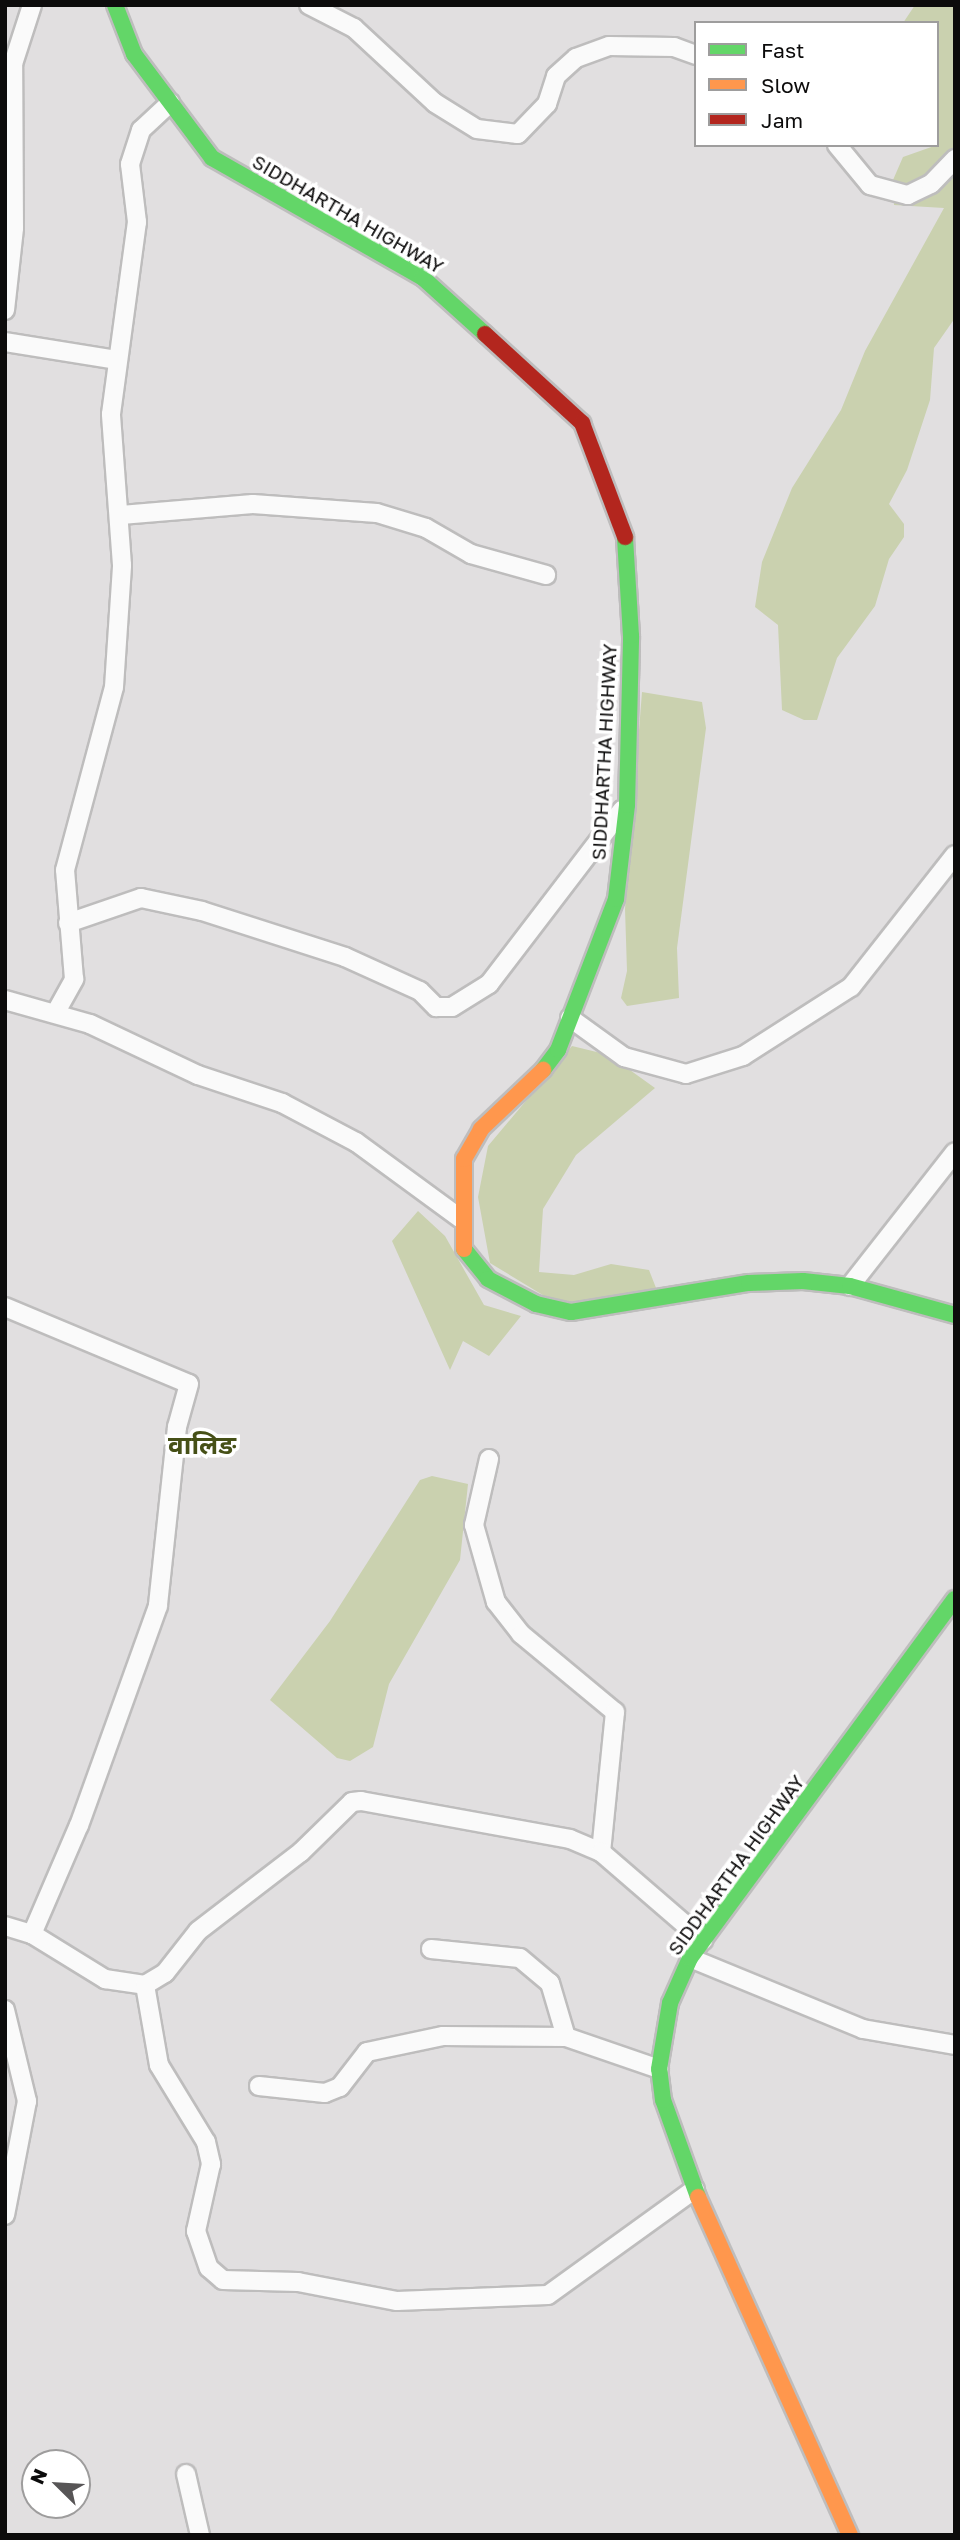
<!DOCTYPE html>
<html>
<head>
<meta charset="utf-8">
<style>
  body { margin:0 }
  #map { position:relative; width:960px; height:2540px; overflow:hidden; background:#e1dfe0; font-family:"Golos Text","Noto Sans Devanagari",sans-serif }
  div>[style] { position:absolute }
  .green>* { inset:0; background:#cad1af }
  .roads { filter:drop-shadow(2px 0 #bebdbd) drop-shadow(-2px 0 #bebdbd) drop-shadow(0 2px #bebdbd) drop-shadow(0 -2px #bebdbd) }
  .street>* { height:18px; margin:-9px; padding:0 9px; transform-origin:9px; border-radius:9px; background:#fafafa }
  .fast>* { height:16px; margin:-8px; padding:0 8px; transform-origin:8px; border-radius:8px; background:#63d668 }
  .slow>* { height:16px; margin:-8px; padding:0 8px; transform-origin:8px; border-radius:8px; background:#ff974d }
  .jam>* { height:16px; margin:-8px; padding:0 8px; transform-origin:8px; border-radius:8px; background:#b3261e }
  span { translate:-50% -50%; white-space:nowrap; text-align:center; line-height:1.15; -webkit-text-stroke:7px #fff; paint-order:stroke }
  .street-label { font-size:19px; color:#0c0b0b }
  .district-label { font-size:26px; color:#465017; font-weight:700 }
  .frame { position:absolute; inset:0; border:7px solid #0c0b0b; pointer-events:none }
  .legend { position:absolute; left:694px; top:21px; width:245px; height:126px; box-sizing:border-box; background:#fff; border:2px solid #9e9d9d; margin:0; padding:9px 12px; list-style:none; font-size:21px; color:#0c0b0b }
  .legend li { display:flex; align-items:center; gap:14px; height:35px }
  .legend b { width:35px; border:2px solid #9e9d9d }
  .north { position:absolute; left:21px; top:2449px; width:70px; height:70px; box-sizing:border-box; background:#fff; border:2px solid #9e9d9d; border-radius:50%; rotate:294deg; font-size:19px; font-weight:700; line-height:28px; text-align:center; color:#0c0b0b }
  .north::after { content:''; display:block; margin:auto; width:24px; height:32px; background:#575556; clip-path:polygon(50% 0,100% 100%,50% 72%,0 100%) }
</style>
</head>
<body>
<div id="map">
  <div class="green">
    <i style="clip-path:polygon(915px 5px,955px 5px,955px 318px,934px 348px,930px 400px,907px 470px,889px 504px,904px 524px,904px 537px,889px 559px,875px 606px,837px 658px,817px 720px,804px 720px,782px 710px,778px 625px,755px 607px,762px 562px,792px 488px,841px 410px,865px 351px,944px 208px,894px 205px,893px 180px,903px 157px,937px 145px,937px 23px,903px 23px)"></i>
    <i style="clip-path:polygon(642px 692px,702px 702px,706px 728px,677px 948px,679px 998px,627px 1006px,621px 998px,627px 971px,625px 909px)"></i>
    <i style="clip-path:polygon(572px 1046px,609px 1055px,655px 1088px,576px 1155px,543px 1209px,539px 1272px,574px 1275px,611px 1264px,649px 1270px,658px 1293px,556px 1303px,490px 1263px,478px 1197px,488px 1146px)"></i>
    <i style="clip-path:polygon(418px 1211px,445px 1236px,484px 1305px,521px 1316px,489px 1356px,463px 1341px,450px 1370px,392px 1241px)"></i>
    <i style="clip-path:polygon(432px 1476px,468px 1484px,460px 1560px,389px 1684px,373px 1747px,350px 1761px,337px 1758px,270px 1700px,330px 1621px,420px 1480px)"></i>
  </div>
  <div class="roads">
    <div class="street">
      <i style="left:309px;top:5px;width:51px;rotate:27.1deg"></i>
      <i style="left:354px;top:28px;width:110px;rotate:42.8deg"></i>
      <i style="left:435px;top:103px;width:49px;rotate:31.8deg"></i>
      <i style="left:477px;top:129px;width:41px;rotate:7deg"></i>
      <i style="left:518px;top:134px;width:42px;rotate:-46deg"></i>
      <i style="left:547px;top:104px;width:29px;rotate:-72deg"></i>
      <i style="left:556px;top:76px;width:27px;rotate:-42deg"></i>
      <i style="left:576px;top:58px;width:35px;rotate:-20deg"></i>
      <i style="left:609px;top:46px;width:65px;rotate:0.9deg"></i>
      <i style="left:674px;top:47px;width:23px;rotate:20deg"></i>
      <i style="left:837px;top:145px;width:52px;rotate:50.5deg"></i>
      <i style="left:870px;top:185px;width:39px;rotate:15deg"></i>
      <i style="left:908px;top:195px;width:25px;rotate:-26deg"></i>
      <i style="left:931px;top:184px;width:35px;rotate:-46deg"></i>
      <i style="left:5px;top:310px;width:82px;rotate:-83.7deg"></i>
      <i style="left:14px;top:228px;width:164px;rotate:-90.3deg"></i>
      <i style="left:13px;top:64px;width:62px;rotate:-72.1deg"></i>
      <i style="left:5px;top:342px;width:113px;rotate:9.1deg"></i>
      <i style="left:121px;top:515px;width:132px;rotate:-4.8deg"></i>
      <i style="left:253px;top:504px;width:124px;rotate:4.2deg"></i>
      <i style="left:377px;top:513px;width:51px;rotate:17deg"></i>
      <i style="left:426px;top:528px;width:52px;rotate:30deg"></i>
      <i style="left:471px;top:554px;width:78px;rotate:15.6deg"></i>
      <i style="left:68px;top:923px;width:77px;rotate:-18.9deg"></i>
      <i style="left:141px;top:898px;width:62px;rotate:12deg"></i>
      <i style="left:202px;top:911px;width:150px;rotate:17.8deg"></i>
      <i style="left:345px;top:957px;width:82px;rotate:24.4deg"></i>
      <i style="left:420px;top:991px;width:23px;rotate:45deg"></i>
      <i style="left:436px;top:1007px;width:16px"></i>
      <i style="left:452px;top:1007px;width:44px;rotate:-31.9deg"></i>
      <i style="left:489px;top:984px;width:219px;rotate:-52.6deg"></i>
      <i style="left:5px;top:1000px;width:88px;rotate:15.8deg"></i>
      <i style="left:90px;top:1024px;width:119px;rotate:25.3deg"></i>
      <i style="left:198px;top:1075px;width:89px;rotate:18.4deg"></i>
      <i style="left:282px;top:1103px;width:84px;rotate:27.8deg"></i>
      <i style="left:356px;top:1142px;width:129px;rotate:36.2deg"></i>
      <i style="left:56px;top:1012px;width:38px;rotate:-61deg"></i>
      <i style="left:74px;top:979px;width:109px;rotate:-94.7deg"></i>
      <i style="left:65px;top:870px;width:189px;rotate:-75deg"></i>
      <i style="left:114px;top:687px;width:122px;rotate:-86.2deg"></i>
      <i style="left:122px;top:565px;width:151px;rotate:-94.2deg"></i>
      <i style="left:111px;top:414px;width:194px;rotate:-82.3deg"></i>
      <i style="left:137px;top:222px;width:58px;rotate:-96.9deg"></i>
      <i style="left:130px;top:164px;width:36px;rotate:-72deg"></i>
      <i style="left:141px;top:130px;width:40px;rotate:-43deg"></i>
      <i style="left:570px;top:1018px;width:67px;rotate:35.8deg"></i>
      <i style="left:624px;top:1057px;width:64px;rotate:15.3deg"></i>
      <i style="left:686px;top:1074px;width:60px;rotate:-17.5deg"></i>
      <i style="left:743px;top:1056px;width:128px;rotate:-32.6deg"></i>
      <i style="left:851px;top:987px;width:168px;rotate:-51.8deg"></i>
      <i style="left:850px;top:1286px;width:170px;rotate:-51.9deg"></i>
      <i style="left:5px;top:1307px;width:199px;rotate:22.7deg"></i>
      <i style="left:189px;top:1384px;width:45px;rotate:105.6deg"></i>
      <i style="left:177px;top:1427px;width:180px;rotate:96.1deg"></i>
      <i style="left:158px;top:1606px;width:233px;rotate:109.8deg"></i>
      <i style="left:79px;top:1825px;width:119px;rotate:113.3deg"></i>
      <i style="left:489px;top:1459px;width:68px;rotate:102.8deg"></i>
      <i style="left:474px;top:1525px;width:80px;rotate:74.1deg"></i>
      <i style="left:496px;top:1602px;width:41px;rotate:52deg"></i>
      <i style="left:521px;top:1634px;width:122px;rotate:39.7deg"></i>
      <i style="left:615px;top:1712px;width:141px;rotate:95.7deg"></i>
      <i style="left:5px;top:1926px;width:28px;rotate:17deg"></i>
      <i style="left:32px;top:1934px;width:86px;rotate:31.7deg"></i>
      <i style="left:105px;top:1979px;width:40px;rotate:8.5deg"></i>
      <i style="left:145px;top:1985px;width:81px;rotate:80.1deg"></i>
      <i style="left:159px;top:2065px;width:90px;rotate:58.6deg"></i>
      <i style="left:206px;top:2142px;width:23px;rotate:77deg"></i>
      <i style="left:211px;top:2164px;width:69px;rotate:102.6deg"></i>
      <i style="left:196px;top:2231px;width:39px;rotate:71deg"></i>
      <i style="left:209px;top:2268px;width:18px;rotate:41deg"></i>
      <i style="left:223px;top:2280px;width:75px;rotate:1.5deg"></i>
      <i style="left:298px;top:2282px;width:101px;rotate:10.9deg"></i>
      <i style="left:397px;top:2301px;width:151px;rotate:-2.3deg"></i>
      <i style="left:548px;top:2295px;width:181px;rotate:-35.8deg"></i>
      <i style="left:431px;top:1949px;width:89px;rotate:5.8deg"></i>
      <i style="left:520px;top:1958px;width:39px;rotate:40deg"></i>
      <i style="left:550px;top:1983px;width:56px;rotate:73.5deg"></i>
      <i style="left:566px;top:2037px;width:98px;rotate:19deg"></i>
      <i style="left:690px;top:1958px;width:187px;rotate:22.3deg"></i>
      <i style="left:863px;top:2029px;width:93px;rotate:9.9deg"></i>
      <i style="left:145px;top:1985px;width:23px;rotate:-31deg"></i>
      <i style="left:165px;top:1973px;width:53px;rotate:-51.8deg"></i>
      <i style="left:198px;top:1931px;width:130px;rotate:-37.5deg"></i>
      <i style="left:301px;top:1852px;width:71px;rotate:-44.4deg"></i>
      <i style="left:352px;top:1802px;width:9px;rotate:-6deg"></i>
      <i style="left:361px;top:1801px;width:212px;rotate:10.3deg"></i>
      <i style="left:570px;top:1839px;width:34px;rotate:23deg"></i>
      <i style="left:601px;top:1852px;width:135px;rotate:40.8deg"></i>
      <i style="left:5px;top:2010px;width:94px;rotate:76.4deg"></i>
      <i style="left:27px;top:2101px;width:116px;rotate:100.9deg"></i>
      <i style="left:259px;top:2086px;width:66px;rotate:6.1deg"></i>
      <i style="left:325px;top:2093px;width:16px;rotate:-22deg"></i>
      <i style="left:340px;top:2087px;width:44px;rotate:-52.4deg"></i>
      <i style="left:367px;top:2052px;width:78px;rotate:-11.9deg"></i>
      <i style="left:443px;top:2036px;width:123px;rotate:0.5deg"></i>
      <i style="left:186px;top:2474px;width:63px;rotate:77.1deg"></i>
    </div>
    <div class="fast">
      <i style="left:115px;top:5px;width:53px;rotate:68.8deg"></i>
      <i style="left:134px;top:54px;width:130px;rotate:53.1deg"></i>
      <i style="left:212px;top:158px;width:243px;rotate:29.6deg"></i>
      <i style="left:423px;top:278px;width:84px;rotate:42.1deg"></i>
      <i style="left:543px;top:1070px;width:25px;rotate:-53deg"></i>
      <i style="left:558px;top:1050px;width:162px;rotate:-69deg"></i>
      <i style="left:616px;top:899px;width:95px;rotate:-83.3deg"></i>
      <i style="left:627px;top:805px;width:169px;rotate:-88.6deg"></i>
      <i style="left:631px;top:636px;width:99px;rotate:-93.5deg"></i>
      <i style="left:464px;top:1249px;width:38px;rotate:51deg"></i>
      <i style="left:488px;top:1279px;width:54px;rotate:27.5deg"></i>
      <i style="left:536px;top:1304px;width:36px;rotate:13deg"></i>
      <i style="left:571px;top:1312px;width:180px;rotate:-9.3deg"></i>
      <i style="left:749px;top:1283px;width:54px;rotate:-2.1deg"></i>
      <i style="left:803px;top:1281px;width:47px;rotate:6.1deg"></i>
      <i style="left:850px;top:1286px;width:109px;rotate:15.4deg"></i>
      <i style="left:698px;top:2197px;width:103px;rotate:-109.8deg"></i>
      <i style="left:663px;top:2100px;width:31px;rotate:-97deg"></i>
      <i style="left:659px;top:2069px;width:67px;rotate:-80.5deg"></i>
      <i style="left:670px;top:2003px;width:49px;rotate:-66deg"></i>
      <i style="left:690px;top:1958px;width:446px;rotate:-53.6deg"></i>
    </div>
    <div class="slow">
      <i style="left:464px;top:1249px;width:90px;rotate:-90deg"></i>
      <i style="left:464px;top:1159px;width:34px;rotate:-60deg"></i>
      <i style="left:481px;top:1129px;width:86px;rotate:-43.6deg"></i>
      <i style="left:698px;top:2197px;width:371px;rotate:65.8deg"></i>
    </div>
    <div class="jam">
      <i style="left:485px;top:334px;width:132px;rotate:42.5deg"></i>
      <i style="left:582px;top:423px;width:122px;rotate:69.3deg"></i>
    </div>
  </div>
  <div class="street-label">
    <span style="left:348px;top:214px;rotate:30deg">SIDDHARTHA HIGHWAY</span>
    <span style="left:604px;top:752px;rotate:-87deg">SIDDHARTHA HIGHWAY</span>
    <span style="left:736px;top:1865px;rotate:-54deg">SIDDHARTHA HIGHWAY</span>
  </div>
  <div class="district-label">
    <span style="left:202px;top:1445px">वालिङ</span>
  </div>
  <div class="frame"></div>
  <ul class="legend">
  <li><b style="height:9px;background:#63d668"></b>Fast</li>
  <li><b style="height:9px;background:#ff974d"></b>Slow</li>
  <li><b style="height:9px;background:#b3261e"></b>Jam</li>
  </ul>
  <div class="north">N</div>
</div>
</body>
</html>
